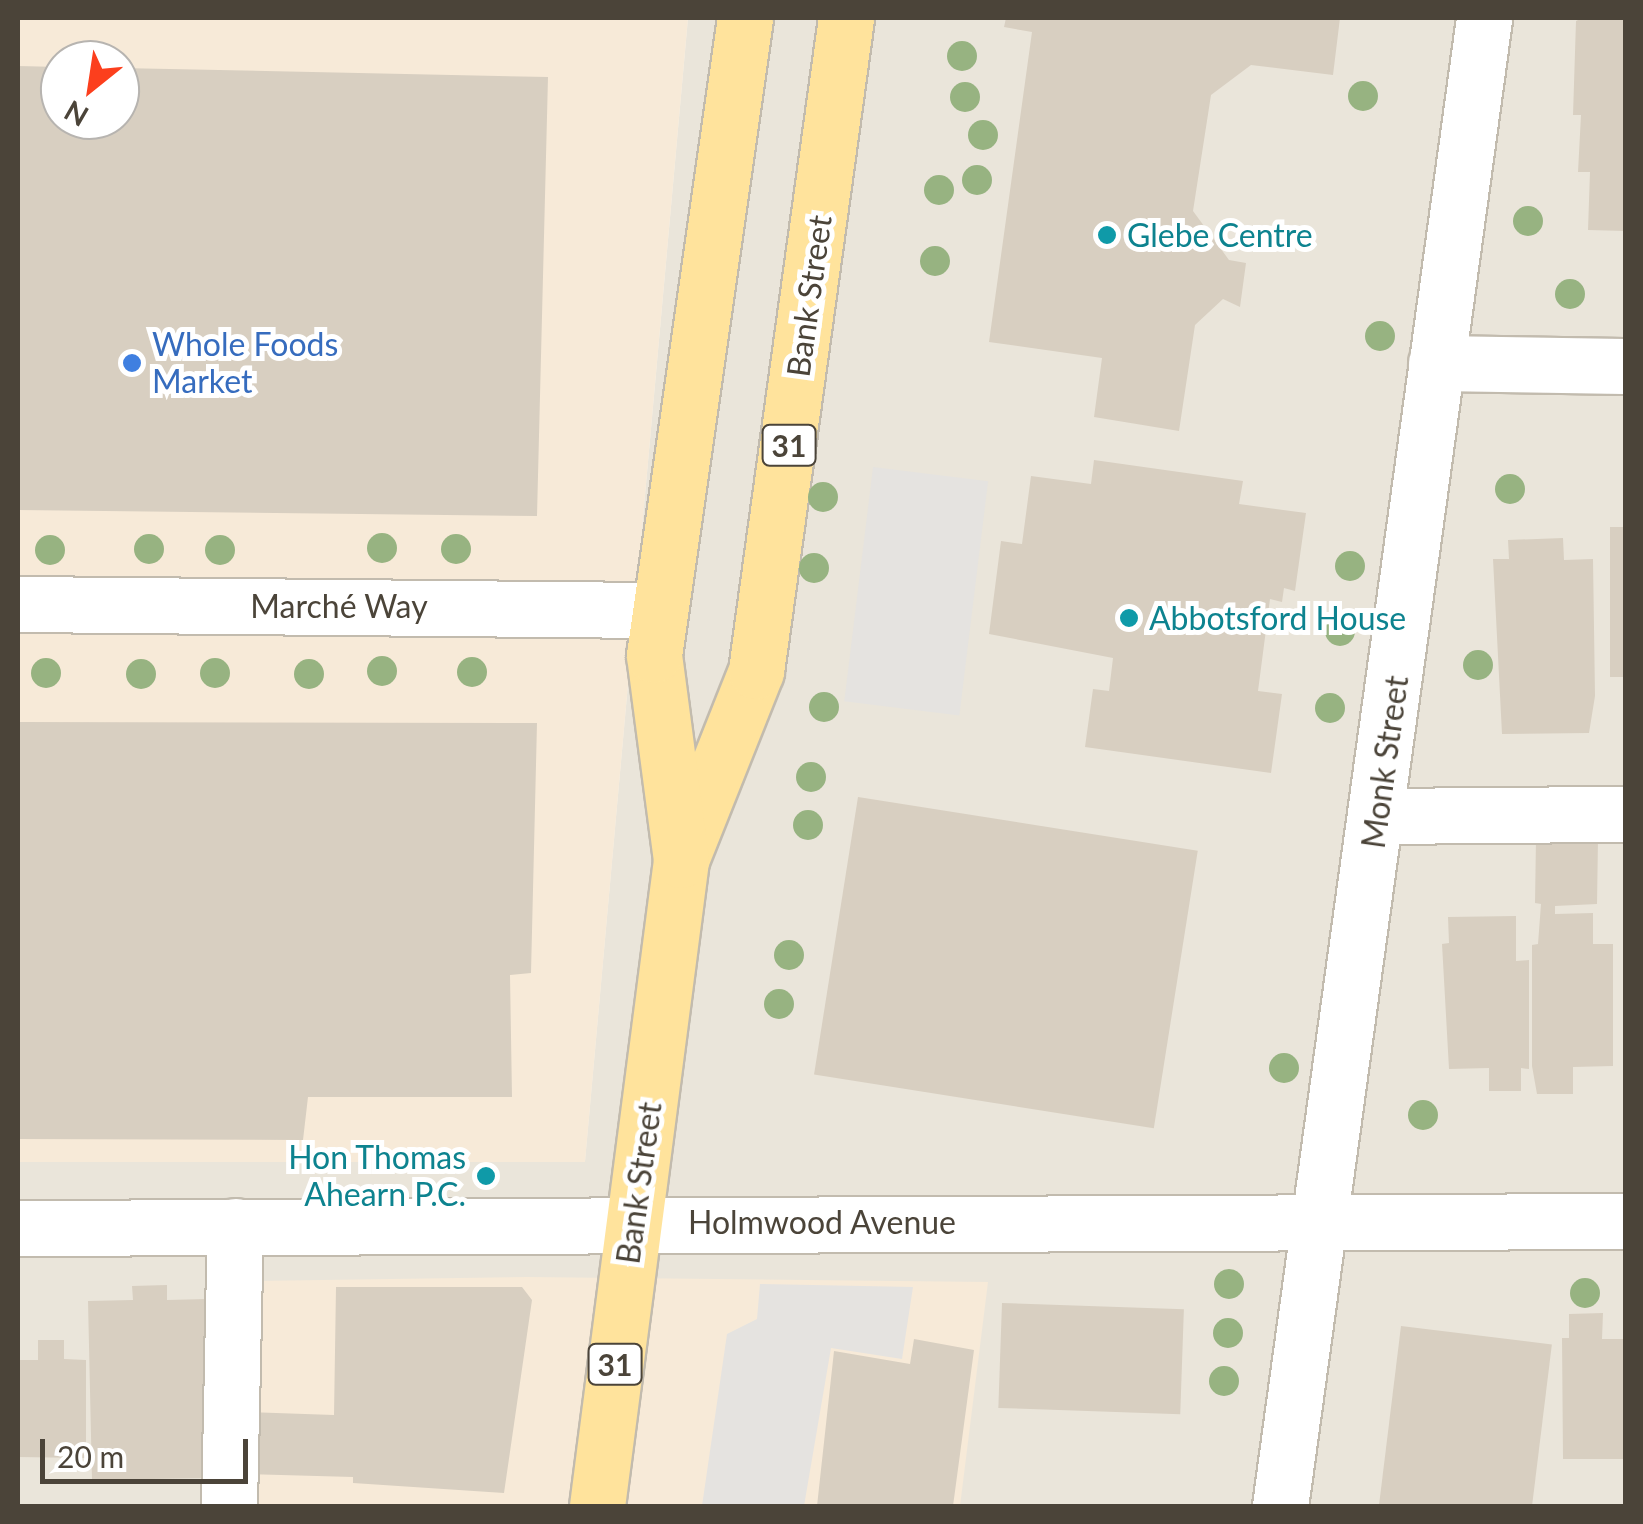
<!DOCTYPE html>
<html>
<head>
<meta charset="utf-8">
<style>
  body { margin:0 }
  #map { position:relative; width:1643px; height:1524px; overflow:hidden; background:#f6f3ec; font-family:Lato,sans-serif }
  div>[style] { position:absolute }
  .residential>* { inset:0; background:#eae5da }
  .commercial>* { inset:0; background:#f7ead8 }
  .parking>* { inset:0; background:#e5e3e0; transform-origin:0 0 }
  .building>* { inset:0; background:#d8cfc1; transform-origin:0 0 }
  .roads { filter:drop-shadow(2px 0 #c2bbae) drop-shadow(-2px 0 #c2bbae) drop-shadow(0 2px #c2bbae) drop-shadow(0 -2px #c2bbae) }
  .minor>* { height:55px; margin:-27.5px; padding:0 27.5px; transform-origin:27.5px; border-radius:27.5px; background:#fff }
  .major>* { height:55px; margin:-27.5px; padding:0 27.5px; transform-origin:27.5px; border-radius:27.5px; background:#ffe39c }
  .trees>* { width:30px; height:30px; margin:-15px; border-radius:50%; background:#97b381 }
  .dots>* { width:28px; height:28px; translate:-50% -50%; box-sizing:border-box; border:5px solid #fff; border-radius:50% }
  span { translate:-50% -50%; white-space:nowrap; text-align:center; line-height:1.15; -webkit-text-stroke:10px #fff; paint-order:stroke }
  .shield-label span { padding:2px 8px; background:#fff; border:2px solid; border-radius:8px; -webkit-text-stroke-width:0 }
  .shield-label { font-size:30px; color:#4b4439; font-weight:700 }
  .culture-label { font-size:32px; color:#0d838f }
  .left { translate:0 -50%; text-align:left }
  .right { translate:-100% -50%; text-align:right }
  .street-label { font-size:32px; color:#4b4439 }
  .shop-label { font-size:32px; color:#366cbe }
  .frame { position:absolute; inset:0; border:20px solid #4b4439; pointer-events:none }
  .north { position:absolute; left:40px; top:40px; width:100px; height:100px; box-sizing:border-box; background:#fff; border:2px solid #b7b4b0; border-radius:50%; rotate:210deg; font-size:28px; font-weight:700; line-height:40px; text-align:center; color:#4b4439 }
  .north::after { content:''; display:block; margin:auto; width:35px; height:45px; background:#fc3f1d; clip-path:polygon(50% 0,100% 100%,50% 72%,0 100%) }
  .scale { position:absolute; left:40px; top:1439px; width:208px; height:45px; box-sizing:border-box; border:5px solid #4b4439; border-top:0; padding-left:12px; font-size:30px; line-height:35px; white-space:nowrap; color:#4b4439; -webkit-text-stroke:8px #fff; paint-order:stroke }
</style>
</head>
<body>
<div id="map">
  <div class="residential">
    <i style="clip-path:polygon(688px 18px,1625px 18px,1625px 1506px,18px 1506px,18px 1162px,585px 1161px)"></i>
  </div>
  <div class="commercial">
    <i style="clip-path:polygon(evenodd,18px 18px,688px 18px,585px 1162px,18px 1162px,18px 18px,60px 60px,120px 60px,120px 120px,60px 120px,60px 60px)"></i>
    <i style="clip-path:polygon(527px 1277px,988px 1282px,960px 1506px,245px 1506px,254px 1281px)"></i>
  </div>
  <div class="parking">
    <i style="left:873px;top:467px;width:116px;height:236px;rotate:7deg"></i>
    <i style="clip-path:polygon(760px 1284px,913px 1287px,902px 1359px,831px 1348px,804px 1506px,702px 1506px,727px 1334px,757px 1319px)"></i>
  </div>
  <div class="building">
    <i style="clip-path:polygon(1006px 18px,1340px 18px,1333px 75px,1251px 65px,1211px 95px,1193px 211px,1229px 260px,1246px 263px,1240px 307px,1223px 299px,1195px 325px,1179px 431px,1094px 417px,1102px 358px,989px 342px,1032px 32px,1004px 27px)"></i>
    <i style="clip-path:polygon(1582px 18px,1626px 18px,1626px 231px,1588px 230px,1590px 172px,1578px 172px,1581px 115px,1573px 115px,1576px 21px)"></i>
    <i style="clip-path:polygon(18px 66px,60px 67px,60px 120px,120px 120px,120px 68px,548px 77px,537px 516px,18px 510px)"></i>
    <i style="clip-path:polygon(1094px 460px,1243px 481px,1239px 504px,1306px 513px,1295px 591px,1284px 588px,1282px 602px,1270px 599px,1258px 691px,1282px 694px,1271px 773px,1085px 747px,1093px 689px,1109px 691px,1113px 658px,989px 634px,1001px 541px,1022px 544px,1031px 476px,1091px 484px)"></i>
    <i style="left:1610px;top:527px;width:16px;height:150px"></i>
    <i style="clip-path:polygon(1563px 538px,1564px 560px,1593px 559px,1595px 696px,1589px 733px,1502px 734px,1493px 559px,1509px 559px,1508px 540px)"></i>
    <i style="clip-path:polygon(18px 722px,537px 723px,531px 973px,510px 975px,512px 1097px,308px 1097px,303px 1140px,18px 1139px)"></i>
    <i style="left:858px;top:797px;width:344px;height:281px;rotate:9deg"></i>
    <i style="clip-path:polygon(1536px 839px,1598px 839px,1597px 904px,1555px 906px,1555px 914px,1593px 913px,1593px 944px,1613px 944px,1613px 1066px,1573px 1067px,1573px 1094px,1537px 1094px,1532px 1066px,1532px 945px,1538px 944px,1541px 904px,1535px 903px)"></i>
    <i style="clip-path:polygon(1516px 916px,1516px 961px,1529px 960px,1529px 1069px,1521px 1068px,1521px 1091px,1489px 1091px,1489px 1068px,1449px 1069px,1442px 944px,1449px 943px,1448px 917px)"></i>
    <i style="clip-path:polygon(167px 1285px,167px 1300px,207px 1299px,211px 1478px,92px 1480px,88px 1301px,133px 1300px,132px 1286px)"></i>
    <i style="clip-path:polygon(336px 1287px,522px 1287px,532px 1300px,504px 1493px,353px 1483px,353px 1477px,243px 1474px,244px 1412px,334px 1415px)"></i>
    <i style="left:1002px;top:1303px;width:182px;height:105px;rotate:2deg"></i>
    <i style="clip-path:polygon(1603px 1313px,1602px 1339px,1626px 1339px,1626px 1459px,1563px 1459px,1562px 1338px,1569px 1338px,1569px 1314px)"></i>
    <i style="left:1401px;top:1326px;width:152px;height:181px;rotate:7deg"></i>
    <i style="clip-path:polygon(914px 1339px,974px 1350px,953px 1506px,817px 1506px,834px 1351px,910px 1364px)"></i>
    <i style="clip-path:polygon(38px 1340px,64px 1340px,64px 1359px,86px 1360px,86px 1458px,18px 1457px,18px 1360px,38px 1360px)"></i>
  </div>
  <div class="roads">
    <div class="minor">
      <i style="left:1436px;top:363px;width:190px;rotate:0.9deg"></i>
      <i style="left:18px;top:604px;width:641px;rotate:0.54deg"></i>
      <i style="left:1378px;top:816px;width:248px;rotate:-0.5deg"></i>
      <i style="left:18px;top:1228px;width:1608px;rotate:-0.25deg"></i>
      <i style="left:229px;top:1506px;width:280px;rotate:-88.8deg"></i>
      <i style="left:1280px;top:1506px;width:1502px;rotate:-82.19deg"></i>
    </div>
    <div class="major">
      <i style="left:682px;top:857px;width:200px;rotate:-68.3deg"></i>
      <i style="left:756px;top:671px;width:659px;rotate:-82.15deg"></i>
      <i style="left:597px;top:1506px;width:651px;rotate:-82.59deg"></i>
      <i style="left:681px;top:860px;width:207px;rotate:-97.5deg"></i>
      <i style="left:654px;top:655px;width:643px;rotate:-81.87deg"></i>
    </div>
  </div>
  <div class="trees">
    <i style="left:962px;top:56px"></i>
    <i style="left:1363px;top:96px"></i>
    <i style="left:965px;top:97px"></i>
    <i style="left:983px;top:135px"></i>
    <i style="left:977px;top:180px"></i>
    <i style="left:939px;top:190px"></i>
    <i style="left:1528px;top:221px"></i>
    <i style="left:935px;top:261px"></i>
    <i style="left:1570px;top:294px"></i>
    <i style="left:1380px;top:336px"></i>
    <i style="left:1510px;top:489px"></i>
    <i style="left:823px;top:497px"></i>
    <i style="left:382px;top:548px"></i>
    <i style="left:149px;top:549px"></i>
    <i style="left:456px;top:549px"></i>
    <i style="left:50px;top:550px"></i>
    <i style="left:220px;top:550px"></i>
    <i style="left:1350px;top:566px"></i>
    <i style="left:814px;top:568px"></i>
    <i style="left:1340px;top:631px"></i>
    <i style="left:1478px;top:665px"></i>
    <i style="left:382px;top:671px"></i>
    <i style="left:472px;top:672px"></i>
    <i style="left:46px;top:673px"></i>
    <i style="left:215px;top:673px"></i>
    <i style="left:141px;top:674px"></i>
    <i style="left:309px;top:674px"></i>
    <i style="left:824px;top:707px"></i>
    <i style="left:1330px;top:708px"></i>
    <i style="left:811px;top:777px"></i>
    <i style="left:808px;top:825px"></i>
    <i style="left:789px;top:955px"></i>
    <i style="left:779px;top:1004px"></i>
    <i style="left:1284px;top:1068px"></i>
    <i style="left:1423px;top:1115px"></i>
    <i style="left:1229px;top:1284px"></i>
    <i style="left:1585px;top:1293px"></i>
    <i style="left:1228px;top:1333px"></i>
    <i style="left:1224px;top:1381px"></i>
  </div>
  <div class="dots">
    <i style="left:1107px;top:235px;background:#0f9aa8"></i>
    <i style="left:132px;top:363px;background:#3f7fe0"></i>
    <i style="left:1129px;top:618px;background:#0f9aa8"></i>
    <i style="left:486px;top:1176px;background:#0f9aa8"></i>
  </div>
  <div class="shield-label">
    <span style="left:789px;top:445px">31</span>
    <span style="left:615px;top:1364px">31</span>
  </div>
  <div class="culture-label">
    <span class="left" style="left:1127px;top:235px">Glebe Centre</span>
    <span class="left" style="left:1149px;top:618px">Abbotsford House</span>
    <span class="right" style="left:466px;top:1176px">Hon Thomas<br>Ahearn P.C.</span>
  </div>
  <div class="street-label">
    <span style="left:809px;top:296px;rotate:-82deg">Bank Street</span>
    <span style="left:339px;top:606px">Marché Way</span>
    <span style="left:1385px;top:762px;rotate:-82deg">Monk Street</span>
    <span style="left:639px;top:1183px;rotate:-82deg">Bank Street</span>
    <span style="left:822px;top:1222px">Holmwood Avenue</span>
  </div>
  <div class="shop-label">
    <span class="left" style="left:152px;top:363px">Whole Foods<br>Market</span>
  </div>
  <div class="frame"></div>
  <div class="north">N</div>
  <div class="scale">20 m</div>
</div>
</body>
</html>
